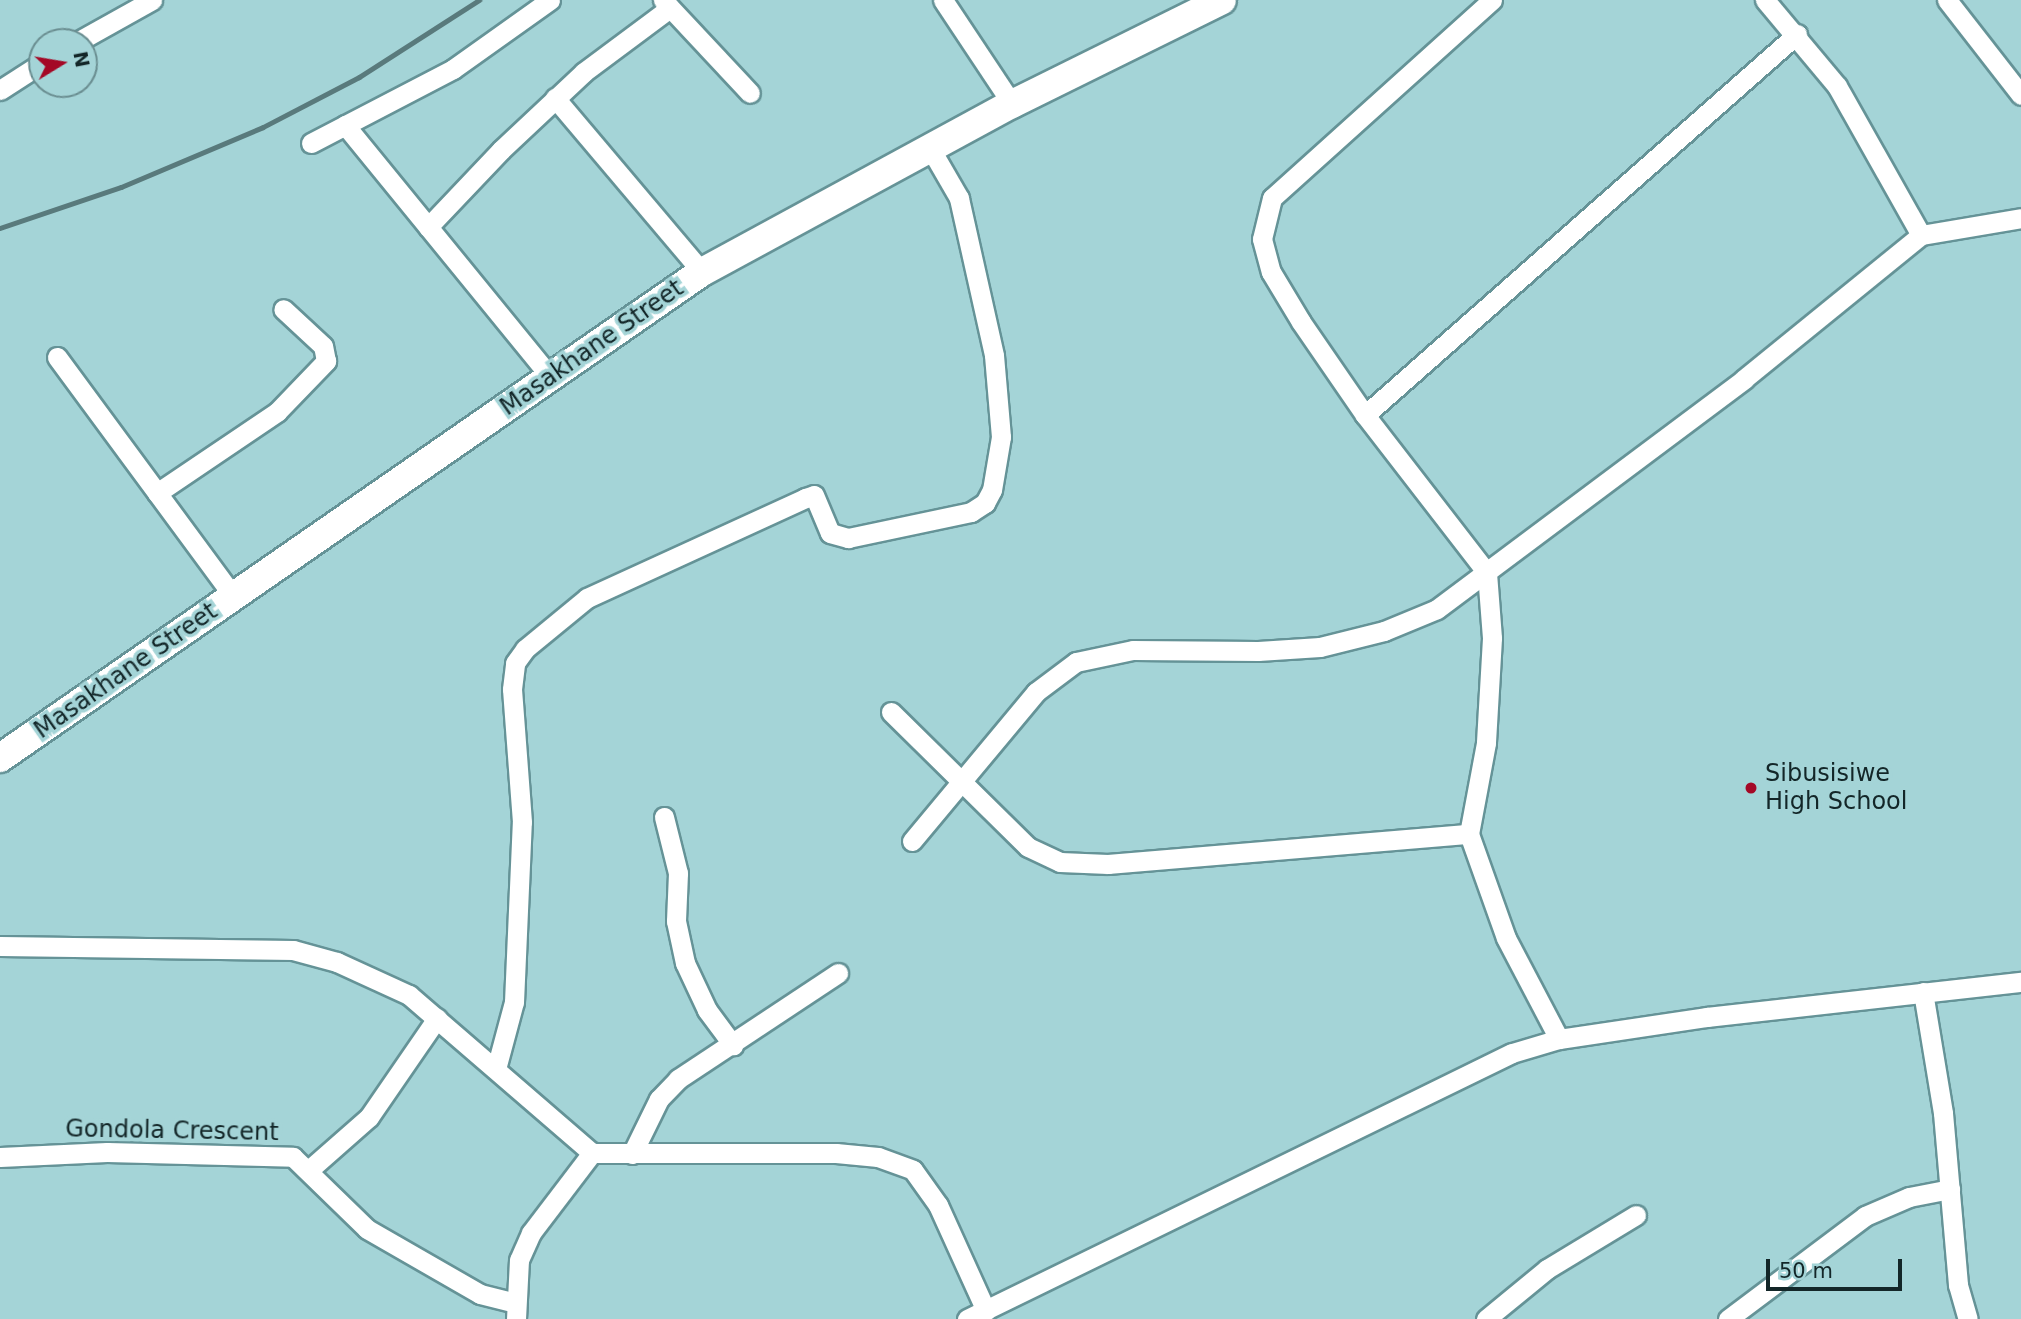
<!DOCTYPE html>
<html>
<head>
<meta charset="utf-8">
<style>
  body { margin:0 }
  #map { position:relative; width:2021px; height:1319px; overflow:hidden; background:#a4d4d7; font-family:"DejaVu Sans",sans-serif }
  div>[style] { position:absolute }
  .roads { filter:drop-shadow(2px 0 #659397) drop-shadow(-2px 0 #659397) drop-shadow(0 2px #659397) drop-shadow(0 -2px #659397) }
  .street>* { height:19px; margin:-9.5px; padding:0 9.5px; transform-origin:9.5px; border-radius:9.5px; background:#fff }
  .secondary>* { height:28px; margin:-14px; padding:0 14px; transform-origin:14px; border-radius:14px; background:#fff }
  .rail>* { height:5px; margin:-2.5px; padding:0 2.5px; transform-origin:2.5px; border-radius:2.5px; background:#597a7c }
  .dots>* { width:19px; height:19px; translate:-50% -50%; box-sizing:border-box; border:4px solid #a4d4d7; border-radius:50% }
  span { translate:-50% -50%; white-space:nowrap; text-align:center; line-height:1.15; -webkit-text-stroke:7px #a4d4d7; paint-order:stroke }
  .street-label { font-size:24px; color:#132628 }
  .poi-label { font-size:24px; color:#132628 }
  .left { translate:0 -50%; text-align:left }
  .north { position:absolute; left:28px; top:28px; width:70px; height:70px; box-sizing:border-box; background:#a4d4d7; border:2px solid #6a8e91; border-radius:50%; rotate:79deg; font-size:19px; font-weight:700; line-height:28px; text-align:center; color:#132628 }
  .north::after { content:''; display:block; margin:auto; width:24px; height:32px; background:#a40826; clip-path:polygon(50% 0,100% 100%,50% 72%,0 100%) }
  .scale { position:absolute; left:1766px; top:1259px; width:136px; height:32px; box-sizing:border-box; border:4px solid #132628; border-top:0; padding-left:9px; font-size:21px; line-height:24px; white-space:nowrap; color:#132628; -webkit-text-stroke:5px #a4d4d7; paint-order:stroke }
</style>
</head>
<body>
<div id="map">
  <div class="roads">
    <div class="street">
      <i style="left:663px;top:0;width:127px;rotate:46.9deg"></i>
      <i style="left:943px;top:0;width:125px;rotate:56.4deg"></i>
      <i style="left:1492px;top:0;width:296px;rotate:138deg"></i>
      <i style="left:1272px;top:198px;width:42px;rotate:103.7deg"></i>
      <i style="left:1262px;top:239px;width:34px;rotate:75deg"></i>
      <i style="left:1271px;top:272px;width:58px;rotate:59deg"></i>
      <i style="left:1301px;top:322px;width:113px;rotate:55.5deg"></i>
      <i style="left:1365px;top:415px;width:200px;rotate:52.3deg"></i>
      <i style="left:1487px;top:573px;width:65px;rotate:85.6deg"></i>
      <i style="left:1492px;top:638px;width:105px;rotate:93.3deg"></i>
      <i style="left:1486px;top:743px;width:93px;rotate:100.6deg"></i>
      <i style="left:1469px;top:834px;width:110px;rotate:70.4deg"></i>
      <i style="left:1506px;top:938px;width:114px;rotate:62.3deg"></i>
      <i style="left:1765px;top:0;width:112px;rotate:50.1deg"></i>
      <i style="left:1837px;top:86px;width:171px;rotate:60.6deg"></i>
      <i style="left:1947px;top:0;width:120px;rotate:52.1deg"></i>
      <i style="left:77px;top:42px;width:86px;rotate:-29.2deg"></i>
      <i style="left:0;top:90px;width:50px;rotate:-32.7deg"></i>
      <i style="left:555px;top:98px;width:228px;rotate:49.8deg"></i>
      <i style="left:345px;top:125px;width:323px;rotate:50.8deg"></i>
      <i style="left:311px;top:143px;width:160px;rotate:-27.5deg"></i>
      <i style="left:453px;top:69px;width:119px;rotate:-35.4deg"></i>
      <i style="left:428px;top:227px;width:106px;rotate:-46.5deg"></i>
      <i style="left:501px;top:150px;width:114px;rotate:-43.2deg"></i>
      <i style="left:584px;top:72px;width:107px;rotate:-36.7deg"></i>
      <i style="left:57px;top:357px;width:297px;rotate:53.6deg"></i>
      <i style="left:1365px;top:415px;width:576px;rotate:-41.41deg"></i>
      <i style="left:157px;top:493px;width:145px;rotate:-34deg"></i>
      <i style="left:277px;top:412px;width:71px;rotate:-46.1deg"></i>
      <i style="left:326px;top:361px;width:15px;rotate:-101deg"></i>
      <i style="left:323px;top:346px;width:54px;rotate:-137.2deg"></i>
      <i style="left:891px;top:712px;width:192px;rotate:44.6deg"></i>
      <i style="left:1028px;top:847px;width:35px;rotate:25deg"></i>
      <i style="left:1060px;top:862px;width:48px;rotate:2.4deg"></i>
      <i style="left:1108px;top:864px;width:362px;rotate:-4.8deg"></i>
      <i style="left:664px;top:817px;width:58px;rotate:76deg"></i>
      <i style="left:678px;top:873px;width:48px;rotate:92.4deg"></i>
      <i style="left:676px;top:921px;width:43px;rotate:77.9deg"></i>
      <i style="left:685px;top:963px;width:52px;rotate:64.9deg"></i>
      <i style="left:707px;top:1010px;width:44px;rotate:53.4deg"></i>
      <i style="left:912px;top:841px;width:194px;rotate:-50.2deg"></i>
      <i style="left:1036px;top:692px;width:50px;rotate:-36.9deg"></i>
      <i style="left:1076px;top:662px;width:58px;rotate:-11.9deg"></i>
      <i style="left:1133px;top:650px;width:125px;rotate:0.5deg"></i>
      <i style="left:1258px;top:651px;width:62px;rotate:-3.7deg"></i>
      <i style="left:1320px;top:647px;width:66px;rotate:-14deg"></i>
      <i style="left:1384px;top:631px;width:57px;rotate:-22.5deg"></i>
      <i style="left:1437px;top:609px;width:384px;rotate:-36.8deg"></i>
      <i style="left:1744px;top:379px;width:228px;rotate:-39.1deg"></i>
      <i style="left:1921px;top:235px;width:101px;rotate:-9.6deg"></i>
      <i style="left:0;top:946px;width:293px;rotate:0.8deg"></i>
      <i style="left:293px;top:950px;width:46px;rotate:15.3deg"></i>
      <i style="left:337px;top:962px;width:79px;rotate:24.6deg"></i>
      <i style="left:409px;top:995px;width:242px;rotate:40.8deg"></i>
      <i style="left:1923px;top:992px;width:123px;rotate:80.6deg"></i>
      <i style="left:1943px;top:1113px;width:173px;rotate:85deg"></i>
      <i style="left:1958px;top:1285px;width:35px;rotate:74deg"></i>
      <i style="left:496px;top:1069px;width:69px;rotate:-75deg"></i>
      <i style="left:514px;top:1002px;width:180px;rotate:-87.5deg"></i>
      <i style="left:522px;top:822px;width:133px;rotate:-94.3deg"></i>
      <i style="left:512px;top:689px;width:26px;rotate:-83deg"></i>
      <i style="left:515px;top:663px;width:17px;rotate:-54deg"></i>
      <i style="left:525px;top:649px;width:80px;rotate:-39.4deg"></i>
      <i style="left:587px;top:598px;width:240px;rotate:-24.6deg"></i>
      <i style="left:805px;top:498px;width:9px;rotate:-18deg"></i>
      <i style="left:814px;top:495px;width:41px;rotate:67.2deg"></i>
      <i style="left:830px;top:533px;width:19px;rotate:16deg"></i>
      <i style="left:848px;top:538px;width:126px;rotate:-11.9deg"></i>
      <i style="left:971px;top:512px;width:17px;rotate:-33deg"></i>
      <i style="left:985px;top:503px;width:15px;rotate:-62deg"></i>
      <i style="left:992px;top:490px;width:54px;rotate:-80.4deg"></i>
      <i style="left:1001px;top:437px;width:82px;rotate:-94.9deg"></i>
      <i style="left:994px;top:355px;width:161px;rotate:-102.6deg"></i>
      <i style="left:959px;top:198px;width:58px;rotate:-120.1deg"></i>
      <i style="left:592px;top:1153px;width:244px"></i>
      <i style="left:836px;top:1153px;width:42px;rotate:5.4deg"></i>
      <i style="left:878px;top:1157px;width:37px;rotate:20deg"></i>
      <i style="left:913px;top:1170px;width:43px;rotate:54.5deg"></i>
      <i style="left:938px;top:1205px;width:116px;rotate:65.6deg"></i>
      <i style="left:632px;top:1154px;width:61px;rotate:-63.9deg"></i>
      <i style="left:659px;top:1099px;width:28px;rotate:-46deg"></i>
      <i style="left:678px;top:1079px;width:192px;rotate:-33.5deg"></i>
      <i style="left:0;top:1157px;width:107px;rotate:-2.7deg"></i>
      <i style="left:107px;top:1152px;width:186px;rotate:1.5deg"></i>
      <i style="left:293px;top:1157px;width:103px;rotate:44.2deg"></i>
      <i style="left:367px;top:1229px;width:130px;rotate:29.9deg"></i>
      <i style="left:480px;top:1294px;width:37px;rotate:14deg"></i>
      <i style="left:310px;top:1169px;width:79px;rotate:-41.4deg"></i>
      <i style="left:369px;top:1117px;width:120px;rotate:-55.5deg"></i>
      <i style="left:516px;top:1319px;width:59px;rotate:-87.1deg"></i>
      <i style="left:519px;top:1260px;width:30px;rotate:-66deg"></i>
      <i style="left:531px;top:1233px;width:101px;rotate:-52.7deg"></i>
      <i style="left:967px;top:1319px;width:606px;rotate:-26.02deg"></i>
      <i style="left:1512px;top:1053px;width:49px;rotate:-16.6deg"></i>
      <i style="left:1559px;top:1039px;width:150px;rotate:-8.5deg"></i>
      <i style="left:1707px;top:1017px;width:316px;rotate:-6.4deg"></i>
      <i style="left:1486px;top:1319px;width:79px;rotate:-39.3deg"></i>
      <i style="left:1547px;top:1269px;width:104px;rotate:-31.2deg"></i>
      <i style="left:1728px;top:1319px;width:171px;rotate:-36.9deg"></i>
      <i style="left:1865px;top:1216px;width:48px;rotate:-23.4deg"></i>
      <i style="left:1909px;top:1197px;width:42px;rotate:-11deg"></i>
    </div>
    <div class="secondary">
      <i style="left:0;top:758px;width:854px;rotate:-34.7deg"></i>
      <i style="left:702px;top:272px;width:353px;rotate:-28.5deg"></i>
      <i style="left:1012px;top:104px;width:234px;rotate:-26.3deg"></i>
    </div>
  </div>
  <div class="rail">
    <i style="left:0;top:228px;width:128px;rotate:-18.7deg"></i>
    <i style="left:121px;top:187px;width:154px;rotate:-22.9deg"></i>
    <i style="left:263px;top:127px;width:108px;rotate:-27.5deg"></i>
    <i style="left:359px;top:77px;width:143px;rotate:-32.7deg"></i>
  </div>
  <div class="dots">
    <i style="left:1751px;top:788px;background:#a40826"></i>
  </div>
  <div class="street-label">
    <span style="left:592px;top:348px;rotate:-35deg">Masakhane Street</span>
    <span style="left:126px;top:671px;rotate:-35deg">Masakhane Street</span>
    <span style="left:172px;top:1131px;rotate:1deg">Gondola Crescent</span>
  </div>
  <div class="poi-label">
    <span class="left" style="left:1765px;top:788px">Sibusisiwe<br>High School</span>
  </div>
  <div class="north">N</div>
  <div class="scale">50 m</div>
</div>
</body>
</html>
